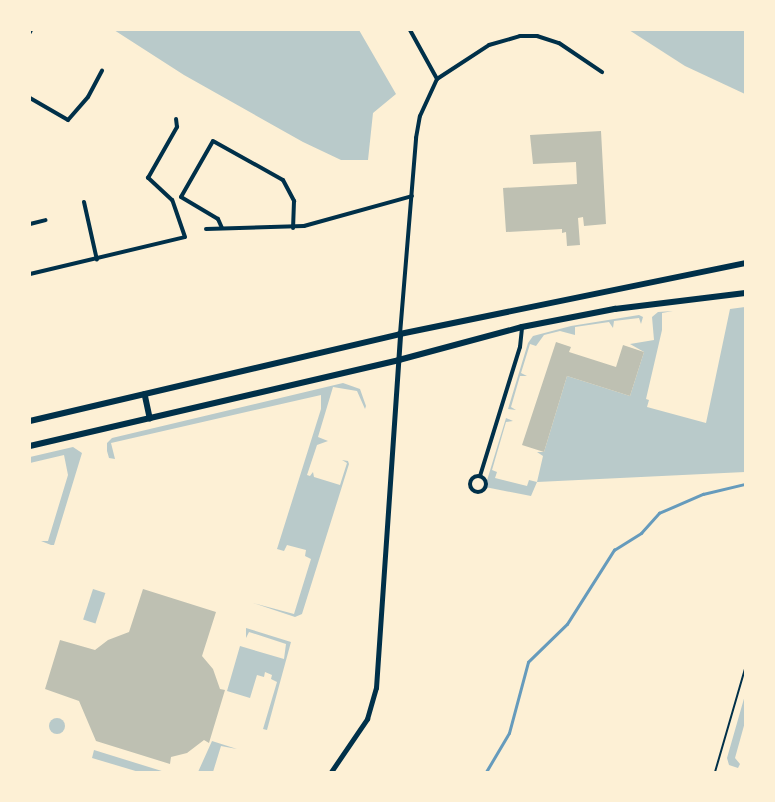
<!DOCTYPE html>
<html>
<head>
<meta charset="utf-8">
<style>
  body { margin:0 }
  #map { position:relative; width:775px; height:802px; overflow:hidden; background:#fdf0d5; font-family:"Public Sans",sans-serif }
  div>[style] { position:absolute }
  .green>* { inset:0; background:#b9caca; transform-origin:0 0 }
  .round { border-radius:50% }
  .stream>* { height:2.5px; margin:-1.25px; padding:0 1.25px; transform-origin:1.25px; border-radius:1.25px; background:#669bbc }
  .building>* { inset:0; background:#bec0b2 }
  .service>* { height:2px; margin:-1px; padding:0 1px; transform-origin:1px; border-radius:1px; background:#003049 }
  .minor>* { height:4px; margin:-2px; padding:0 2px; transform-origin:2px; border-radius:2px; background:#003049 }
  .minor>.ring { margin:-2px; padding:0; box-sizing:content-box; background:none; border:4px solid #003049; border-radius:50% }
  .tertiary>* { height:4.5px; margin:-2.25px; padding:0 2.25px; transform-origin:2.25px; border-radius:2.25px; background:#003049 }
  .primary>* { height:5.5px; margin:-2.75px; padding:0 2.75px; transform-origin:2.75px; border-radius:2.75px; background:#003049 }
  span { translate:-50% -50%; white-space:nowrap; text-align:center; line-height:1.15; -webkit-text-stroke:4px #fdf0d5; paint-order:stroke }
  .frame { position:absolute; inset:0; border:31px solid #fdf0d5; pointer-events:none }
</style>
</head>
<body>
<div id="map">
  <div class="green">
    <i style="clip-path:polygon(114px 30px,359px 30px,396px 94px,373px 113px,368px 160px,341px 160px,303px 142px,184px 75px)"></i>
    <i style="clip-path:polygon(629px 30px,745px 30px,745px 94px,685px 66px)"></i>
    <i style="clip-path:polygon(745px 307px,745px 472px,537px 482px,531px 496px,485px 487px,506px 418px,513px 421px,506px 422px,492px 470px,497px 472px,495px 478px,527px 486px,529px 480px,537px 482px,543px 456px,537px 452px,544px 452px,567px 376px,630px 396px,644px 352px,630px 344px,654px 340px,652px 317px,658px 312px,673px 311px,662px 313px,662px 330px,646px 399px,649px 400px,647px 407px,706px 423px,730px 309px)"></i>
    <i style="clip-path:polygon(639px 315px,643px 317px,641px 324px,639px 318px,614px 321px,613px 328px,609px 322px,575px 327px,575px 335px,560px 331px,544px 335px,536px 346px,530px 344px,521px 373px,527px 376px,520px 376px,511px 407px,516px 410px,508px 409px,528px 343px,533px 336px,571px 326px)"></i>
    <i style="clip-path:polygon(343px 383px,360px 389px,366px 406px,365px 409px,357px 391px,333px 387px,318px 437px,328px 441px,317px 445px,307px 475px,310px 476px,313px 472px,314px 477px,340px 485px,347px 463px,342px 460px,348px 461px,349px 464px,302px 614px,295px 617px,253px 603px,294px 614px,311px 559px,305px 556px,306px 550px,287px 545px,284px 551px,277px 549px,321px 409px,321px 395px,111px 443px,115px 459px,109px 458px,107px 451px,107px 443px,112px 438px)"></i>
    <i style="clip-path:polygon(73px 447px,82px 453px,54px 545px,51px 545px,41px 541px,48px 541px,68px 475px,64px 455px,30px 463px,30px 457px)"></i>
    <i style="left:93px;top:589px;width:13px;height:32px;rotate:18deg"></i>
    <i style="clip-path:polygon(246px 628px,291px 642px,267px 730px,263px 729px,277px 682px,271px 679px,272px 675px,265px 672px,264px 677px,257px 675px,250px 698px,227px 691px,240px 646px,284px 659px,286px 644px,249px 632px,246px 638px)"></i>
    <i style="clip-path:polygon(745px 695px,745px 722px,735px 758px,740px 764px,738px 768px,729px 765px,727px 758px)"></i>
    <i class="round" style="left:49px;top:718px;width:16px;height:16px"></i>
    <i style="clip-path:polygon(212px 741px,237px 749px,221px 746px,213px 772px,198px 772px)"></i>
    <i style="clip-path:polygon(94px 750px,165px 772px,139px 772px,92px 758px)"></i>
  </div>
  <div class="stream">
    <i style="left:486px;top:772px;width:45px;rotate:-59.5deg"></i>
    <i style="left:509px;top:733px;width:73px;rotate:-75deg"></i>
    <i style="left:528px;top:662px;width:54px;rotate:-44.3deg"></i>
    <i style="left:567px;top:624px;width:88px;rotate:-57.6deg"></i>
    <i style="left:614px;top:550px;width:32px;rotate:-32deg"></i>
    <i style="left:641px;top:533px;width:27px;rotate:-48deg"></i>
    <i style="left:659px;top:513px;width:48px;rotate:-23.4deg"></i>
    <i style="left:703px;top:494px;width:43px;rotate:-13.4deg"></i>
  </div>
  <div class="building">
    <i style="clip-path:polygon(601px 131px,606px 224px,584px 226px,583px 217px,578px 218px,580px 245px,567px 246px,566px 232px,562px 233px,562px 229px,506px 232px,503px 188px,577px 184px,576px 162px,533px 164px,530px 135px)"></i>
    <i style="clip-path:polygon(556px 342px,571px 347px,569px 352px,616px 367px,623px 345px,644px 352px,630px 396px,567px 376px,544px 452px,522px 445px)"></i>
    <i style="clip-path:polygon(143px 589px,216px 612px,202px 656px,213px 669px,220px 689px,225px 690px,209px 743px,204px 740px,187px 753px,171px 757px,170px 764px,96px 741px,79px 701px,45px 689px,60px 640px,95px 650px,108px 640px,129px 632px)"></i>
  </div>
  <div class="service">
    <i style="left:715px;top:772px;width:107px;rotate:-73.8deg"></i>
  </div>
  <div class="minor">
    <i style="left:410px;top:30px;width:56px;rotate:61.1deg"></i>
    <i style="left:30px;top:32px;width:2px;rotate:-63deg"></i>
    <i style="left:30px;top:98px;width:44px;rotate:30.1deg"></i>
    <i style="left:68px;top:120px;width:30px;rotate:-49deg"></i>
    <i style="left:88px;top:97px;width:30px;rotate:-62deg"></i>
    <i style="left:84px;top:202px;width:59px;rotate:77.4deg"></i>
    <i style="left:30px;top:224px;width:16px;rotate:-14deg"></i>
    <i style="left:222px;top:228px;width:10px;rotate:-114deg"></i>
    <i style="left:218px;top:219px;width:43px;rotate:-149.3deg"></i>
    <i style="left:181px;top:197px;width:64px;rotate:-60.3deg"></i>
    <i style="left:213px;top:141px;width:80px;rotate:29.1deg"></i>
    <i style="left:283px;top:180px;width:24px;rotate:62deg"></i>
    <i style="left:294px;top:201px;width:27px;rotate:92deg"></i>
    <i style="left:206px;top:229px;width:98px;rotate:-1.8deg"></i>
    <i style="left:304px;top:226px;width:112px;rotate:-15.5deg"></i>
    <i style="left:30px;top:274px;width:159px;rotate:-13.4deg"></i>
    <i style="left:185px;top:237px;width:39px;rotate:-109deg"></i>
    <i style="left:172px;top:200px;width:33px;rotate:-137deg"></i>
    <i style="left:148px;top:178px;width:59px;rotate:-60.4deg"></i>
    <i style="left:177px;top:127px;width:8px;rotate:-97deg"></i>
    <i style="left:400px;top:334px;width:197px;rotate:-85.3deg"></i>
    <i style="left:416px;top:138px;width:22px;rotate:-80deg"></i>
    <i style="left:420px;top:116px;width:41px;rotate:-65.3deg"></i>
    <i style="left:437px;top:79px;width:62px;rotate:-33.2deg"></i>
    <i style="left:489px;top:45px;width:32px;rotate:-16deg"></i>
    <i style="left:520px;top:36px;width:17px"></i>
    <i style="left:537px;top:36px;width:23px;rotate:18deg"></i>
    <i style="left:559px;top:43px;width:52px;rotate:34deg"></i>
    <i style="left:480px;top:476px;width:135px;rotate:-72.8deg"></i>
    <i style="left:520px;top:347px;width:20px;rotate:-84deg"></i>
    <i class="ring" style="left:470px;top:476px;width:12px;height:12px"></i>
  </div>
  <div class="tertiary">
    <i style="left:331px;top:772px;width:64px;rotate:-55.8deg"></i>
    <i style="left:367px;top:719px;width:32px;rotate:-74deg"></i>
    <i style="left:376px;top:688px;width:355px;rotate:-86.1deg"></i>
  </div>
  <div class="primary">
    <i style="left:145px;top:394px;width:25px;rotate:78deg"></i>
    <i style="left:30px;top:421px;width:380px;rotate:-13.2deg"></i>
    <i style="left:400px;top:334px;width:352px;rotate:-11.6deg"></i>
    <i style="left:30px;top:446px;width:379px;rotate:-13.1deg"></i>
    <i style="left:399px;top:360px;width:127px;rotate:-15deg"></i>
    <i style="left:522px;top:327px;width:95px;rotate:-11deg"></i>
    <i style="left:615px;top:309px;width:131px;rotate:-7deg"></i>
  </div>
  <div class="frame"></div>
</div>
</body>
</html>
